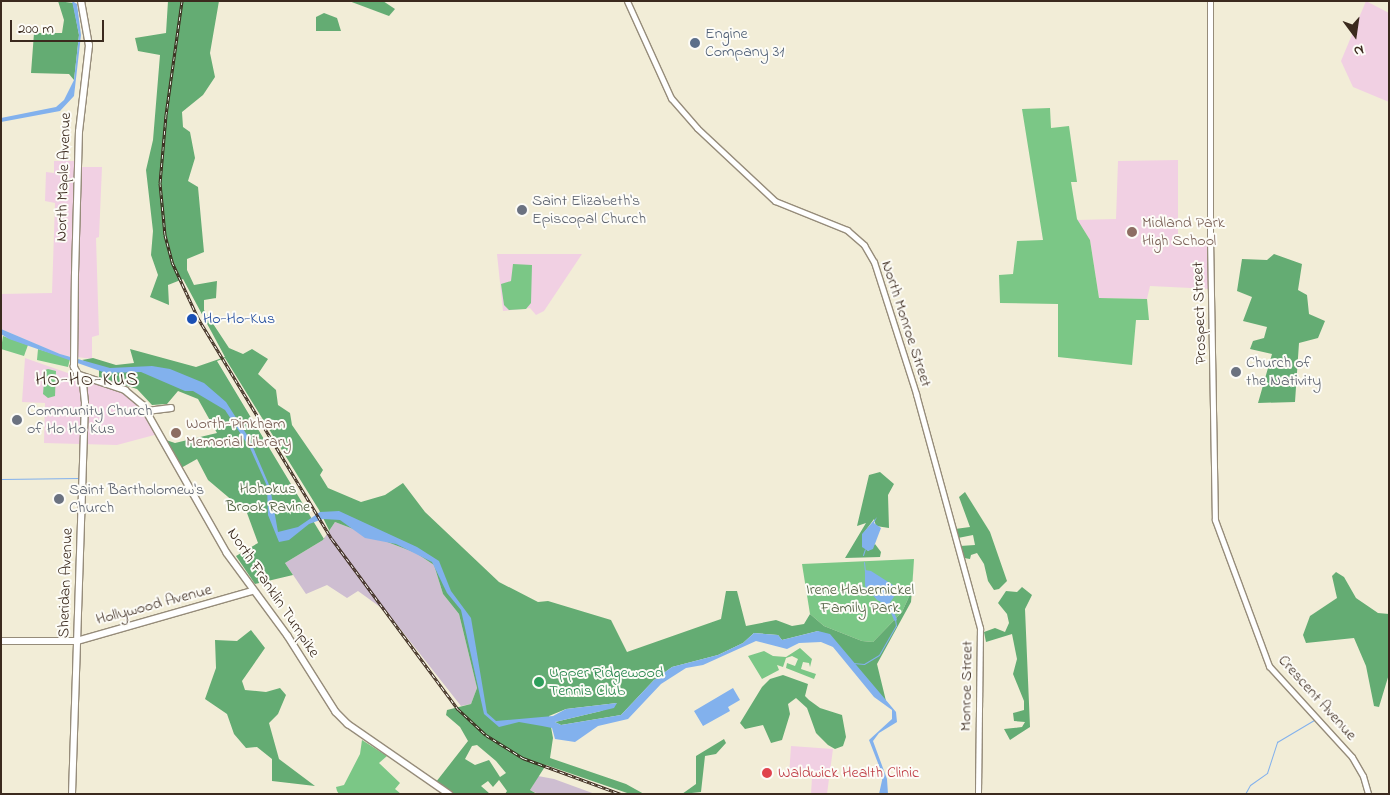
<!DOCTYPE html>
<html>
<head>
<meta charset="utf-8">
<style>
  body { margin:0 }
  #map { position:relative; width:1390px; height:795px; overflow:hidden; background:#f2edd7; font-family:"Indie Flower",sans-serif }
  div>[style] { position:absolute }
  .built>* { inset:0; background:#f1d0e3 }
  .industrial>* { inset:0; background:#cebed1 }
  .green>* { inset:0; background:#7bc786 }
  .forest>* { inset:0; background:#64ac73 }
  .water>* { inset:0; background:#82b1ed }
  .stream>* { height:1px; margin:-0.5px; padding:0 0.5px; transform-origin:0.5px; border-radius:0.5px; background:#82b1ed }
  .canal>* { height:3px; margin:-1.5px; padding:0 1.5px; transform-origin:1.5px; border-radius:1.5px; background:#82b1ed }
  .roads { filter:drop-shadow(1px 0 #968c7a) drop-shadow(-1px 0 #968c7a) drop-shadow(0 1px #968c7a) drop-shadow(0 -1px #968c7a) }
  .secondary>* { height:5px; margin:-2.5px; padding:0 2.5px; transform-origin:2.5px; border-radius:2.5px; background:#fff }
  .primary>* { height:5.5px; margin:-2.75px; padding:0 2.75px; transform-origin:2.75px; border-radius:2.75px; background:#fff }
  .rail>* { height:3px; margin-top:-1.5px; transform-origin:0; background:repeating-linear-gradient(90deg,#fdfcf7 0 4px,#3b2a1e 0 8px); box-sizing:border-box; border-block:1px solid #3b2a1e }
  .dots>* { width:14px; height:14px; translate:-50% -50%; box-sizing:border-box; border:2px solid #fdfcf7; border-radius:50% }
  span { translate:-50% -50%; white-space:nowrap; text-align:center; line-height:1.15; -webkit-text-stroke:4px #fdfcf7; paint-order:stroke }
  .service-label { font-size:16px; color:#4e5e75 }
  .left { translate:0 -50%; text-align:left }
  .street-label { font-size:16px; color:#3b2a1e }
  .worship-label { font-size:16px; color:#5b616d }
  .education-label { font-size:16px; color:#785e54 }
  .transit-label { font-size:16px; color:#164399 }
  .park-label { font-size:16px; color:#516142 }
  .leisure-label { font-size:16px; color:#27864d }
  .health-label { font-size:16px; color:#be3a42 }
  .quarter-label { font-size:19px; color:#3b2a1e; letter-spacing:1px }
  .frame { position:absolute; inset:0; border:2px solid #3b2a1e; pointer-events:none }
  .north { position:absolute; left:1330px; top:10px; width:50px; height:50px; -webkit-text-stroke:4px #fdfcf7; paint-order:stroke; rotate:166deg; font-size:14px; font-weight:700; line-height:20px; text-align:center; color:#3b2a1e }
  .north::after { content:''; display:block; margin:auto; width:18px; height:22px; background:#3b2a1e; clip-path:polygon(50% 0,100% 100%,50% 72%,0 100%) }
  .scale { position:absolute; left:10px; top:20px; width:94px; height:22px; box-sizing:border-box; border:2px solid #3b2a1e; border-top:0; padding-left:6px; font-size:15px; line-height:18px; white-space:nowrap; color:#3b2a1e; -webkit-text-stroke:4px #fdfcf7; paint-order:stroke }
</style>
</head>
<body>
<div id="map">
  <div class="built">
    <i style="clip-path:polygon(1366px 1px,1389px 13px,1389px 102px,1353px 87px,1341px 61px)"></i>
    <i style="clip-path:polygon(1178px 160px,1178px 239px,1209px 239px,1211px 289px,1150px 286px,1147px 299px,1099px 298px,1090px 240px,1077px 220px,1116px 219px,1118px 161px)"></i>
    <i style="clip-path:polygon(54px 161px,75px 161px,75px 167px,102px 167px,99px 237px,96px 238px,99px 335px,92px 337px,92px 359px,62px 355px,1px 329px,1px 294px,52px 293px,55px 203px,45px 201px,46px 172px,54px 173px)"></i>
    <i style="clip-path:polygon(497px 254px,582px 254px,544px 311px,536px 315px,530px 308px,503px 311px)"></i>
    <i style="clip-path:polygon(25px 358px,122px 392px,135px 401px,158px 434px,117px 445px,44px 443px,45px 403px,22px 402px)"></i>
    <i style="clip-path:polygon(791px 746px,833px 749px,827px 794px,811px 794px,812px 777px,789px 776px)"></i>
  </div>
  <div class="industrial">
    <i style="clip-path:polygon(335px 522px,416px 553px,434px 565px,443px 594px,459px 614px,477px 688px,471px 704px,461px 706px,387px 612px,358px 591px,347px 598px,327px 585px,306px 594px,285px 563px,323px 540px)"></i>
    <i style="clip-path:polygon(538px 776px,554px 779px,595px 794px,538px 794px,530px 790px)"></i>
  </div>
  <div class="green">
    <i style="clip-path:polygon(1050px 108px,1051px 128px,1069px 126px,1077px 182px,1071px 182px,1077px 219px,1090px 240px,1099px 298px,1147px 299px,1149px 320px,1136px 320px,1132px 365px,1058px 357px,1058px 304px,1000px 303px,999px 275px,1013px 274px,1017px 241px,1043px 240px,1022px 109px)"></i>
    <i style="clip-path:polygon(513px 264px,532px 265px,531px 303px,526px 309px,509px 310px,504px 305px,501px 284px,511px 281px)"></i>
    <i style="clip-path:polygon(3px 336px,28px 345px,24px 356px,1px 349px)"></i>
    <i style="clip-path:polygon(38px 349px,70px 359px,68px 367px,37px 360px)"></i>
    <i style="clip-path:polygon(48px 369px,56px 371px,55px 396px,48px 398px,43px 394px,45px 370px)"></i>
    <i style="clip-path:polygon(914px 559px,912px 590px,902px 612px,873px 642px,862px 641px,824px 626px,810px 614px,802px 564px)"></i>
    <i style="clip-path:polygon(800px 648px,812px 659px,810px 667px,809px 663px,803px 662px,801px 669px,816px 674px,814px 679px,786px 668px,787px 663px,795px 666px,798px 659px,792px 656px,786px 658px,783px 667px,777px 665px,779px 670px,762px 679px,748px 656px,764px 651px,773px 656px,786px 657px)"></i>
    <i style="clip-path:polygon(362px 740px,387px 756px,379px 763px,400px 783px,395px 789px,401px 794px,339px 794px,337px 791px,336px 787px,344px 785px,360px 754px)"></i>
  </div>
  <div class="forest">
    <i style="clip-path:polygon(58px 1px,73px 3px,79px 35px,74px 80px,69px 74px,31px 73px,34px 33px,62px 33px,64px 20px)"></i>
    <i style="clip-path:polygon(evenodd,168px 1px,219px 1px,210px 53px,215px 77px,203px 95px,182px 112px,183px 127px,190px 132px,195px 158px,188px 181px,198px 187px,204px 252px,187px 259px,187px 270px,194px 285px,217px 281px,216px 298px,204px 300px,204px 310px,229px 348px,243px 354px,252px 349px,268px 359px,258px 374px,276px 390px,278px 405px,290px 413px,292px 425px,323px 470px,320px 475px,328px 488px,361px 502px,385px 495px,403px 483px,425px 512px,499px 582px,538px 602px,548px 601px,611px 620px,627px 652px,721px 619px,726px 591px,737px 591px,746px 626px,776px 620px,792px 626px,804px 624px,810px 614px,824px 626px,862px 641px,873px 642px,902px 612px,912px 590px,911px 602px,877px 664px,886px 701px,818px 631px,782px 640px,778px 635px,754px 633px,743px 643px,718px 655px,672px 667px,654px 680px,621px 715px,561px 725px,555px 722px,601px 711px,617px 703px,566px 709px,549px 716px,553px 738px,550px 758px,626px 784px,644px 794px,630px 794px,546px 765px,530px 790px,537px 794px,505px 794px,507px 791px,499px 780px,493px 787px,488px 781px,481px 786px,490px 794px,453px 794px,436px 782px,468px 741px,460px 727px,446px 715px,447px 710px,471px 704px,477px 688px,459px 614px,443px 594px,434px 565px,416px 553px,335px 522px,323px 540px,285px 563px,293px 575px,255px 584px,236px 556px,258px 543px,247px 513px,208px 480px,197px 459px,181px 468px,166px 440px,175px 443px,217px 433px,198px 399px,178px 391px,167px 404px,152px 405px,137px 389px,99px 377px,99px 369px,82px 360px,93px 358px,116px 365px,134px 363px,130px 349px,196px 367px,225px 357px,183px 279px,168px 285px,169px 305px,150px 297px,158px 275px,151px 255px,153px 231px,146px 170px,153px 140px,160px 55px,138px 51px,135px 38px,166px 33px,168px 1px,225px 358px,319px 510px,329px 530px,324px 539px,217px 361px,225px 358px,168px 1px,477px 745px,496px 761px,506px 773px,500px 777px,489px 760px,475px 765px,465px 759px,472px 746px,477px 745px)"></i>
    <i style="clip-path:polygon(349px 1px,383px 1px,395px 9px,389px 16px)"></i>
    <i style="clip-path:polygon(324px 13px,337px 18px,341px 31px,316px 31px,316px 17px)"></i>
    <i style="clip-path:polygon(1274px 254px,1302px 264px,1298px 290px,1307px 295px,1309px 314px,1325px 321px,1318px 338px,1299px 343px,1295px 402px,1258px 403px,1272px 354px,1250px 349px,1253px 341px,1264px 338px,1267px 327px,1243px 321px,1252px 297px,1237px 291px,1242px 259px,1267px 260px)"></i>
    <i style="clip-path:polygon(880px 472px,894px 484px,888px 495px,889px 528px,876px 526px,874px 519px,863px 534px,862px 543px,868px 551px,875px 544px,881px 552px,880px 557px,845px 558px,866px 523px,857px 526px,869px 475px)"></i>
    <i style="clip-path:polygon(965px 492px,990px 532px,1007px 581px,999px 589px,994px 590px,988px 581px,984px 564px,977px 553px,971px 555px,970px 559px,964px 558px,960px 546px,975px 545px,973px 535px,958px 538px,955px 529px,970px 527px,959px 497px)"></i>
    <i style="clip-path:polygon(1336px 572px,1344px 577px,1356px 598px,1378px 613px,1389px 614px,1389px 674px,1379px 707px,1374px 706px,1366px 666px,1354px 638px,1306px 643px,1303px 635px,1310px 616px,1337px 598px,1332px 576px)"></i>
    <i style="clip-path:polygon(1022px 587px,1032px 595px,1025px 609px,1030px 727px,1010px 740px,1004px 729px,1022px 727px,1025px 722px,1014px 721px,1013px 713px,1024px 710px,1024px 701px,1013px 674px,1017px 659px,1012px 634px,986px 642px,984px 632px,995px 628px,1005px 632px,1009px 623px,1007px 614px,998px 603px,1006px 591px,1017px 592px)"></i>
    <i style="clip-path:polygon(251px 630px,265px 648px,242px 681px,245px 690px,266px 692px,280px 688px,286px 695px,278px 714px,269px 723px,279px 759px,315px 786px,272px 781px,272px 759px,257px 747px,246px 748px,234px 734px,227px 714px,205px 699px,216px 668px,215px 640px,237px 641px)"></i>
    <i style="clip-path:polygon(783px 675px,808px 684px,805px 696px,809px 700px,820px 708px,842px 715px,846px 737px,843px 746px,835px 749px,828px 745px,816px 733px,807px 708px,796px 698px,788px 704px,790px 714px,782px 740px,771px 743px,763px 725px,745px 729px,740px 723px,762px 687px,770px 679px)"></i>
    <i style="clip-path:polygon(724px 739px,726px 743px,716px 754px,705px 756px,701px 792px,682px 794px,696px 784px,696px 756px)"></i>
  </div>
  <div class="water">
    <i style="clip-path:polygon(72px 1px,77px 4px,81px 35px,74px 96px,60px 111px,1px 122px,1px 118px,56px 107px,64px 100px,74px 80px,79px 35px)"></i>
    <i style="clip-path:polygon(1px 329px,60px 354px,110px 368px,152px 366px,170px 369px,204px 383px,226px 402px,249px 438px,270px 487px,278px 532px,298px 527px,320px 512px,339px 511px,417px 547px,439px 561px,451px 591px,471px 618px,487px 713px,496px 721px,553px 716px,566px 709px,617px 703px,614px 708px,555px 722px,561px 725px,621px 715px,654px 680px,672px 667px,718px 655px,743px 643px,754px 633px,778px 635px,782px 640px,818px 631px,830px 634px,896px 712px,897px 722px,879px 733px,873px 741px,887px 779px,888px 794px,879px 794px,883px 776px,869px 740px,892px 719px,892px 710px,874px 697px,833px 647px,821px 642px,799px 643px,787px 649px,756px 641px,703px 665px,686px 668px,661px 684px,628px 719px,598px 726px,575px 742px,555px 739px,552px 728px,542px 726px,519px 722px,499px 727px,484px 714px,461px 610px,447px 593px,432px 562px,396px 544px,365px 538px,340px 520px,323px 519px,309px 524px,289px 540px,279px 542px,268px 515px,267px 486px,250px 448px,225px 410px,193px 391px,185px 391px,141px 372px,106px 373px,9px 339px,1px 334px)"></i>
    <i style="clip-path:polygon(877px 517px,874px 523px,881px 528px,873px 549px,868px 551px,862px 547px,862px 534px)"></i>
    <i style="clip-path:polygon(865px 570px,871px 571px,893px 585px,897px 592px,888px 606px,877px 600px,865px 586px)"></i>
    <i style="clip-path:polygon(733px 688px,740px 700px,728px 707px,730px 711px,703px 726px,694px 711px)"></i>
  </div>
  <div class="stream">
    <i style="left:1px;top:479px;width:78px;rotate:-0.7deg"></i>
    <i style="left:863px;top:555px;width:6px;rotate:-72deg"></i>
    <i style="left:864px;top:562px;width:9px;rotate:84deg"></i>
    <i style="left:853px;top:663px;width:11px;rotate:5deg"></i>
    <i style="left:864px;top:664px;width:17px;rotate:-31deg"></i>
    <i style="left:879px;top:655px;width:34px;rotate:-60deg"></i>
    <i style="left:896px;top:626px;width:7px;rotate:-98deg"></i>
    <i style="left:1245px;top:794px;width:10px;rotate:-61deg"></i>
    <i style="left:1250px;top:785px;width:21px;rotate:-35deg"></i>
    <i style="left:1267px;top:773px;width:33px;rotate:-72deg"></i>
    <i style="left:1277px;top:742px;width:43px;rotate:-30.7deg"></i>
  </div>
  <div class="canal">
    <i style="left:889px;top:605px;width:15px;rotate:67deg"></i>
  </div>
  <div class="roads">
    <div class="secondary">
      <i style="left:627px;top:1px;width:107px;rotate:65.6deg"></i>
      <i style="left:671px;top:98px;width:40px;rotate:49deg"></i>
      <i style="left:697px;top:128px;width:107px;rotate:43.1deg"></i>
      <i style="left:775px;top:201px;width:78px;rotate:21.9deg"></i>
      <i style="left:847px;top:230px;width:23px;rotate:41deg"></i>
      <i style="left:864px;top:245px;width:20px;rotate:60deg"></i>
      <i style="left:874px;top:262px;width:139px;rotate:72.3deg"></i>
      <i style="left:916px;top:394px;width:243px;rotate:74.7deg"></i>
      <i style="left:980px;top:628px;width:166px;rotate:90.7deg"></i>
      <i style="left:1210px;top:1px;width:236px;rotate:90deg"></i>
      <i style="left:1210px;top:237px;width:283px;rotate:89deg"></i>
      <i style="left:1215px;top:520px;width:156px;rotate:69.7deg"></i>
      <i style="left:1269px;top:666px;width:123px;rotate:47.6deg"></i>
      <i style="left:1352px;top:757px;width:22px;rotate:60deg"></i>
      <i style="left:1363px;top:776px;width:19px;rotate:74deg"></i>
    </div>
    <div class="primary">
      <i style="left:77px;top:374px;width:51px;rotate:18.4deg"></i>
      <i style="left:125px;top:390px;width:23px;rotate:40deg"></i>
      <i style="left:143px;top:405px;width:170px;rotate:60.4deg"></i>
      <i style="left:227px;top:553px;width:103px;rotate:53.7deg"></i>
      <i style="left:288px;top:636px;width:90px;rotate:57.7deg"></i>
      <i style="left:336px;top:712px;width:17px;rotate:45deg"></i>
      <i style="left:348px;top:724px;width:123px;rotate:34.7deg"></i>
      <i style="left:147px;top:411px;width:24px;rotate:-7deg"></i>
      <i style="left:1px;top:641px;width:76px"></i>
      <i style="left:77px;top:641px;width:183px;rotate:-15.9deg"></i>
      <i style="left:72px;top:794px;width:391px;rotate:-88.1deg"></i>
      <i style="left:85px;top:403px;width:18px;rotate:-96deg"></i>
      <i style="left:83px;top:385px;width:20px;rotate:-117deg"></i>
      <i style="left:74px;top:367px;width:93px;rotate:-89.4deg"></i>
      <i style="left:75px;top:274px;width:142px;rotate:-88.4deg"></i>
      <i style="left:79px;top:132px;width:87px;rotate:-83.4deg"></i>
      <i style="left:89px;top:46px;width:46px;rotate:-100.1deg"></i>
    </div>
  </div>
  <div class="rail">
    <i style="left:182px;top:1px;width:115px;rotate:98deg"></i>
    <i style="left:166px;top:115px;width:68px;rotate:95deg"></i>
    <i style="left:160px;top:183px;width:52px;rotate:84.5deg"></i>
    <i style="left:165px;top:235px;width:28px;rotate:75deg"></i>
    <i style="left:172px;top:262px;width:62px;rotate:65.1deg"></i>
    <i style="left:198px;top:318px;width:258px;rotate:58.8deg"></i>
    <i style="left:332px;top:539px;width:212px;rotate:53.5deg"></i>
    <i style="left:458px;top:709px;width:38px;rotate:43deg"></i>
    <i style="left:486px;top:735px;width:44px;rotate:31.9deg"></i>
    <i style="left:523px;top:758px;width:104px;rotate:20.2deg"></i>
  </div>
  <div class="dots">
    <i style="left:695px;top:43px;background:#5c6f8a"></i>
    <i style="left:522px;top:210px;background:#6b7280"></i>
    <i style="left:1132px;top:232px;background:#8d6e63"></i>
    <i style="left:192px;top:319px;background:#1a4fb4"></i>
    <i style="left:1236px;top:372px;background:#6b7280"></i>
    <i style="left:17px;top:420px;background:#6b7280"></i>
    <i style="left:176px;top:433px;background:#8d6e63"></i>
    <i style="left:59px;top:499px;background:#6b7280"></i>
    <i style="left:539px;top:682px;background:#2e9e5b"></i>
    <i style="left:767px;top:773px;background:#e0444e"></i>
  </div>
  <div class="service-label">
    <span class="left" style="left:705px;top:43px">Engine<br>Company 31</span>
  </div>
  <div class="street-label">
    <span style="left:64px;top:177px;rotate:-88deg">North Maple Avenue</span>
    <span style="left:1200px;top:313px;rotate:-92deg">Prospect Street</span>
    <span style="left:906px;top:324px;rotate:72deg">North Monroe Street</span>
    <span style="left:66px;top:583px;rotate:-88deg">Sheridan Avenue</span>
    <span style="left:273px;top:593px;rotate:56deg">North Franklin Turnpike</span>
    <span style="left:154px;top:605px;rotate:-15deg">Hollywood Avenue</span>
    <span style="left:967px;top:686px;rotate:-89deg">Monroe Street</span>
    <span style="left:1317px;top:698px;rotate:48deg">Crescent Avenue</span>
  </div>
  <div class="worship-label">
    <span class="left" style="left:532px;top:210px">Saint Elizabeth's<br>Episcopal Church</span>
    <span class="left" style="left:1246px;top:372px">Church of<br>the Nativity</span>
    <span class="left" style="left:27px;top:420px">Community Church<br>of Ho Ho Kus</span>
    <span class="left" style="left:69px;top:499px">Saint Bartholomew's<br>Church</span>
  </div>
  <div class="education-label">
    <span class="left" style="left:1142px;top:232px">Midland Park<br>High School</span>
    <span class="left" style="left:186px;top:433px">Worth-Pinkham<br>Memorial Library</span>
  </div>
  <div class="transit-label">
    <span class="left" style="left:203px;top:319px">Ho-Ho-Kus</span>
  </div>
  <div class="park-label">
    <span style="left:268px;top:498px">Hohokus<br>Brook Ravine</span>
    <span style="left:860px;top:599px">Irene Habernickel<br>Family Park</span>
  </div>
  <div class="leisure-label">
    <span class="left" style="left:549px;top:682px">Upper Ridgewood<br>Tennis Club</span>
  </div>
  <div class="health-label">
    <span class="left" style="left:778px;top:773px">Waldwick Health Clinic</span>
  </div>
  <div class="quarter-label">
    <span style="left:87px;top:381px">HO-HO-KUS</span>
  </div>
  <div class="frame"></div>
  <div class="north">N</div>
  <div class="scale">200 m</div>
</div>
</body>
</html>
